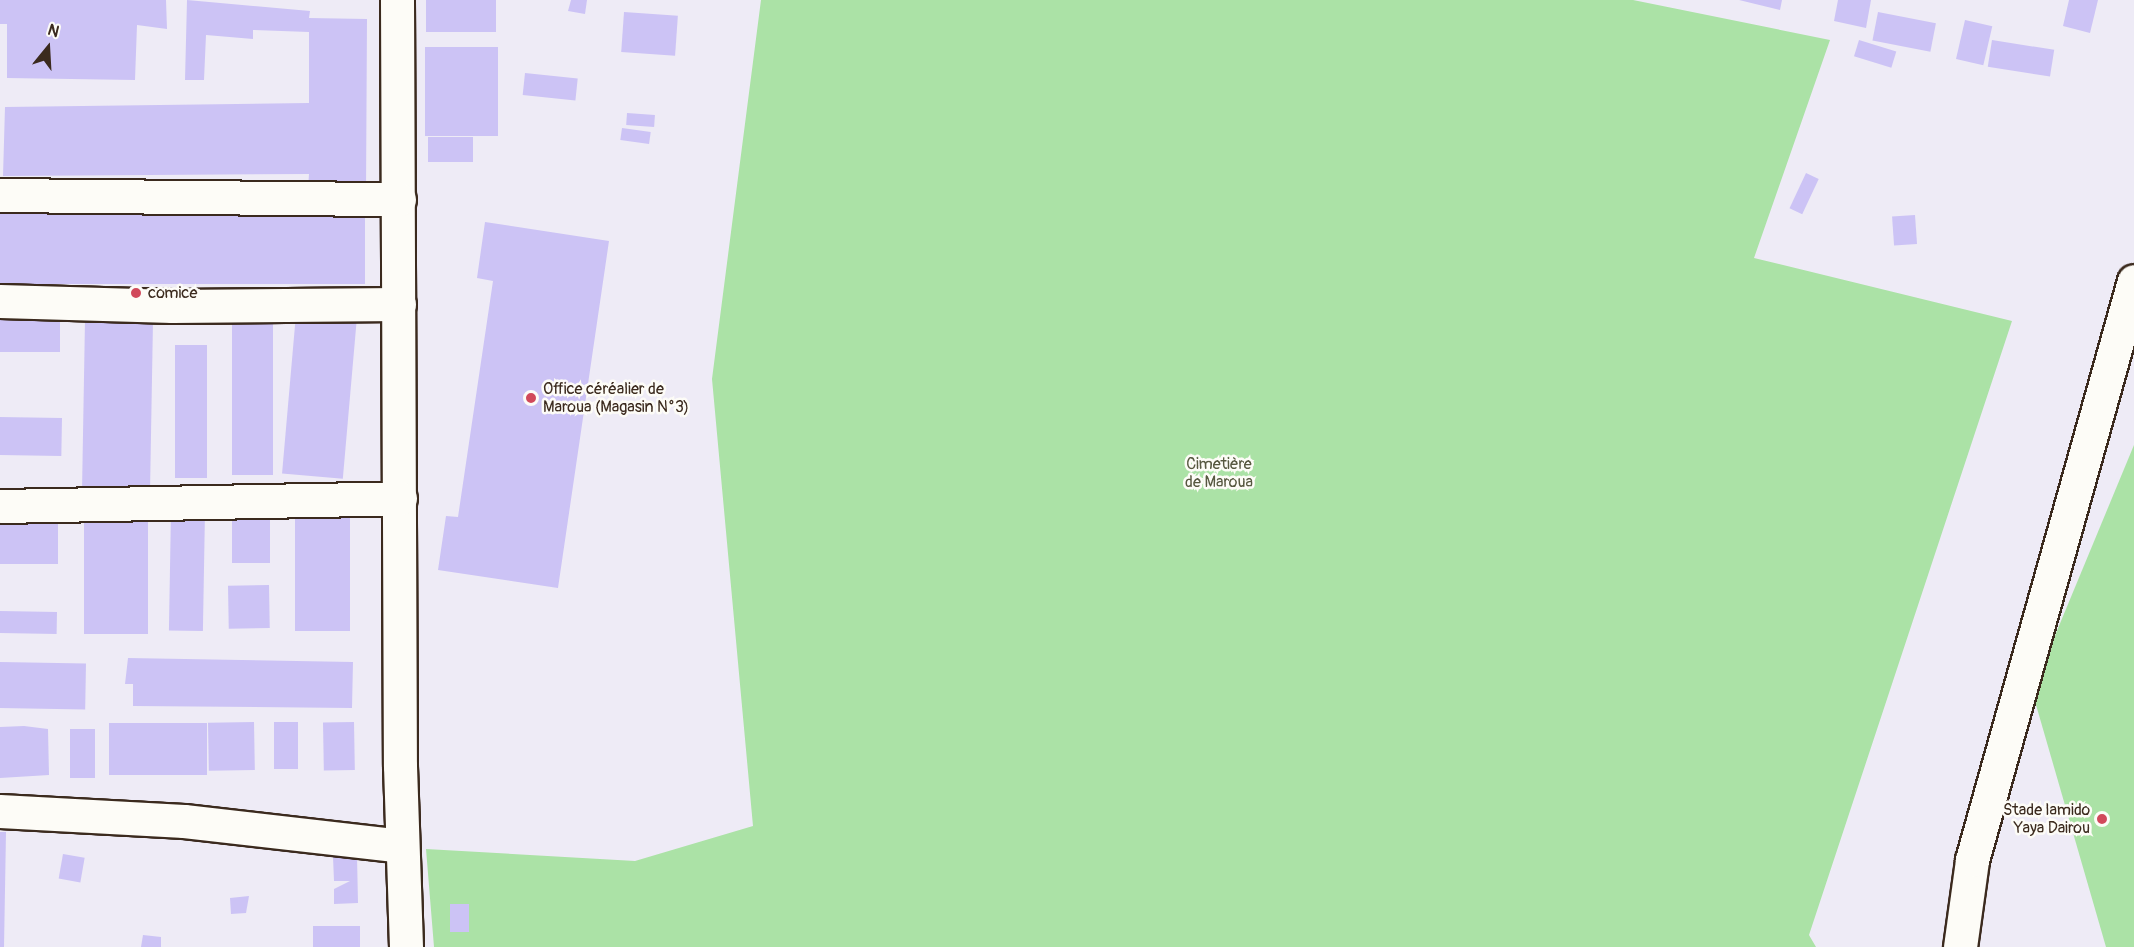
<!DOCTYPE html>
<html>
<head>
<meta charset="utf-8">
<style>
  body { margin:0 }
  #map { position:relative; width:2134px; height:947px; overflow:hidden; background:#eeebf6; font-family:Pangolin,sans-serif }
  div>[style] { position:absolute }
  .green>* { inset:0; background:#abe2a6 }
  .building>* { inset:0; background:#ccc3f5; transform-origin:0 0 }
  .roads { filter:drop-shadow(2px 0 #3b2a1e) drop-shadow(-2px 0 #3b2a1e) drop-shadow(0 2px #3b2a1e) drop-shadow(0 -2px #3b2a1e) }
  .minor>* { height:33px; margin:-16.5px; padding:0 16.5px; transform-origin:16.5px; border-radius:16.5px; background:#fdfcf7 }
  .dots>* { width:16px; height:16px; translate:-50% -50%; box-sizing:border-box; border:3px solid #fdfcf7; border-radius:50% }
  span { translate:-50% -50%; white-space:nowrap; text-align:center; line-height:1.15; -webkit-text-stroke:5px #fdfcf7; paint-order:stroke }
  .poi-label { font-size:16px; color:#3b2a1e }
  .left { translate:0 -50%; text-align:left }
  .right { translate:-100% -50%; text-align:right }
  .park-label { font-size:16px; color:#575840 }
  .north { position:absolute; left:18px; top:18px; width:60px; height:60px; -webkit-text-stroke:4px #fdfcf7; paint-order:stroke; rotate:18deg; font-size:16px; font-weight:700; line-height:24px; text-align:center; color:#3b2a1e }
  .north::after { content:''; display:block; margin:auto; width:21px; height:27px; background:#3b2a1e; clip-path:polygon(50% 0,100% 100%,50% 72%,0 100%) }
</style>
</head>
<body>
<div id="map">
  <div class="green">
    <i style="clip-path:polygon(761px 0,1633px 0,1830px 40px,1754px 258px,2012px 321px,1809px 935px,1816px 947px,434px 947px,426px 849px,635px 861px,753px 826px,712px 379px)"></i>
    <i style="clip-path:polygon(2134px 445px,2134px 947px,2106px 947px,2032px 691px)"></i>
  </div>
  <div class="building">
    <i style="clip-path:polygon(0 0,166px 0,167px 29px,137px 25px,135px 80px,7px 78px,7px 24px,0 24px)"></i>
    <i style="clip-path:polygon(187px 0,310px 11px,309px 18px,367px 19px,366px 192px,308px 189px,309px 174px,3px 176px,5px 107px,309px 103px,309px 32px,253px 30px,253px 39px,206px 35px,204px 80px,185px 80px)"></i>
    <i style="left:426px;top:0;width:70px;height:32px"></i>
    <i style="clip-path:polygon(571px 0,587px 0,585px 14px,568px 11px)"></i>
    <i style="clip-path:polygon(1739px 0,1782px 0,1780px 10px)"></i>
    <i style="clip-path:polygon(1838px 0,1871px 0,1866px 28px,1834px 21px)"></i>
    <i style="clip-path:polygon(2069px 0,2098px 0,2090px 33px,2063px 26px)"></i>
    <i style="left:624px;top:12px;width:54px;height:40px;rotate:4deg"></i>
    <i style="left:1878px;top:12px;width:59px;height:29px;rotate:11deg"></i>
    <i style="left:1965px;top:20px;width:28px;height:40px;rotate:13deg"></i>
    <i style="left:1859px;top:40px;width:39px;height:17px;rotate:17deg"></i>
    <i style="left:1992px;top:40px;width:63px;height:27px;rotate:9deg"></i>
    <i style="left:425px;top:47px;width:73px;height:89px"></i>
    <i style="left:525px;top:73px;width:53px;height:22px;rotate:6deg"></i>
    <i style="left:627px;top:113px;width:28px;height:12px;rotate:4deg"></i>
    <i style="left:622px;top:128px;width:29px;height:12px;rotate:8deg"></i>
    <i style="left:428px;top:137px;width:45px;height:25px"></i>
    <i style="left:1806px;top:173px;width:14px;height:39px;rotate:25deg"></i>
    <i style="left:0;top:209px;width:365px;height:75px"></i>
    <i style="left:1915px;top:215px;width:29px;height:23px;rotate:86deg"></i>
    <i style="clip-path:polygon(485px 222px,609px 241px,558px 588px,438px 570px,446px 516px,458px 517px,493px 281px,477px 278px)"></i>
    <i style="left:296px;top:314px;width:61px;height:160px;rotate:5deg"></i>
    <i style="left:273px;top:316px;width:159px;height:41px;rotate:90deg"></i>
    <i style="left:0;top:320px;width:60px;height:32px"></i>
    <i style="left:85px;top:320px;width:68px;height:166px;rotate:1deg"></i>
    <i style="left:207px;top:345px;width:133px;height:32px;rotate:90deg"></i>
    <i style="left:0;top:417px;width:62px;height:38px;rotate:1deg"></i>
    <i style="left:295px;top:508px;width:55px;height:123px"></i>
    <i style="left:232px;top:510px;width:38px;height:53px"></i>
    <i style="left:205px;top:511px;width:120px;height:34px;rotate:91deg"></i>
    <i style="left:148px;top:518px;width:116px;height:64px;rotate:90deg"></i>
    <i style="left:58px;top:522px;width:42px;height:58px;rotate:90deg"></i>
    <i style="left:269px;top:585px;width:43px;height:41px;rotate:89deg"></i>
    <i style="left:0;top:611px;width:57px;height:22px;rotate:1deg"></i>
    <i style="clip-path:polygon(128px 658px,353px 662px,352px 708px,133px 706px,133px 684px,125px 684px)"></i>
    <i style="left:0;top:662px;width:86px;height:46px;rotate:1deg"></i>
    <i style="left:254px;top:722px;width:48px;height:46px;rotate:89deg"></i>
    <i style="left:274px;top:722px;width:24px;height:47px"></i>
    <i style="left:354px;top:722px;width:48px;height:31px;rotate:89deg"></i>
    <i style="left:207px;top:723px;width:52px;height:98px;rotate:90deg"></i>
    <i style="clip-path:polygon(24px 726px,48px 729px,49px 775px,0 778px,0 727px)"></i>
    <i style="left:70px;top:729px;width:25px;height:49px"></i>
    <i style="clip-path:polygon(0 832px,6px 832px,4px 947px,0 947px)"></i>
    <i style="left:63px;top:854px;width:22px;height:25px;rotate:10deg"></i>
    <i style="clip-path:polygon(357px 856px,358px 903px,334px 904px,334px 889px,350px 881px,334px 881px,333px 857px)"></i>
    <i style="clip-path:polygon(249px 896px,246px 913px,231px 914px,230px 898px)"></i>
    <i style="left:450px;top:904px;width:19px;height:28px"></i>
    <i style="left:360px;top:926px;width:21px;height:47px;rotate:90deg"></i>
    <i style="clip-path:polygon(143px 935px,161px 937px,161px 947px,141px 947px)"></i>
  </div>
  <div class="roads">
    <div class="minor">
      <i style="left:397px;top:0;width:766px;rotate:89.78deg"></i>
      <i style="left:400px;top:766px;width:181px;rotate:88.1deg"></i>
      <i style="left:0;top:195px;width:399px;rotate:0.6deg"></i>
      <i style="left:0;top:301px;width:172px;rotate:1.7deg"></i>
      <i style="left:172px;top:306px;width:227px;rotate:-0.5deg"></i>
      <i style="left:0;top:506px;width:400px;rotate:-1.1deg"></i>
      <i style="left:0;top:811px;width:184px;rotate:3.1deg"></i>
      <i style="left:184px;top:821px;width:219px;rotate:6.5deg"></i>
      <i style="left:1960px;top:947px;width:88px;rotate:-82.1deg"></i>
      <i style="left:1972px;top:860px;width:601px;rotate:-74.37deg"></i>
    </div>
  </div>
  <div class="dots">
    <i style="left:136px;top:293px;background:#d1495b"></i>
    <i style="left:531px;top:398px;background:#d1495b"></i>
    <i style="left:2102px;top:819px;background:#d1495b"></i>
  </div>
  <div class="poi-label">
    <span class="left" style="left:148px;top:293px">comice</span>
    <span class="left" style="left:543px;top:398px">Office céréalier de<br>Maroua (Magasin N°3)</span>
    <span class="right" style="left:2090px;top:819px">Stade lamido<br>Yaya Dairou</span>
  </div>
  <div class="park-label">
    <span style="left:1219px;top:473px">Cimetière<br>de Maroua</span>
  </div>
  <div class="north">N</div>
</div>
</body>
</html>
